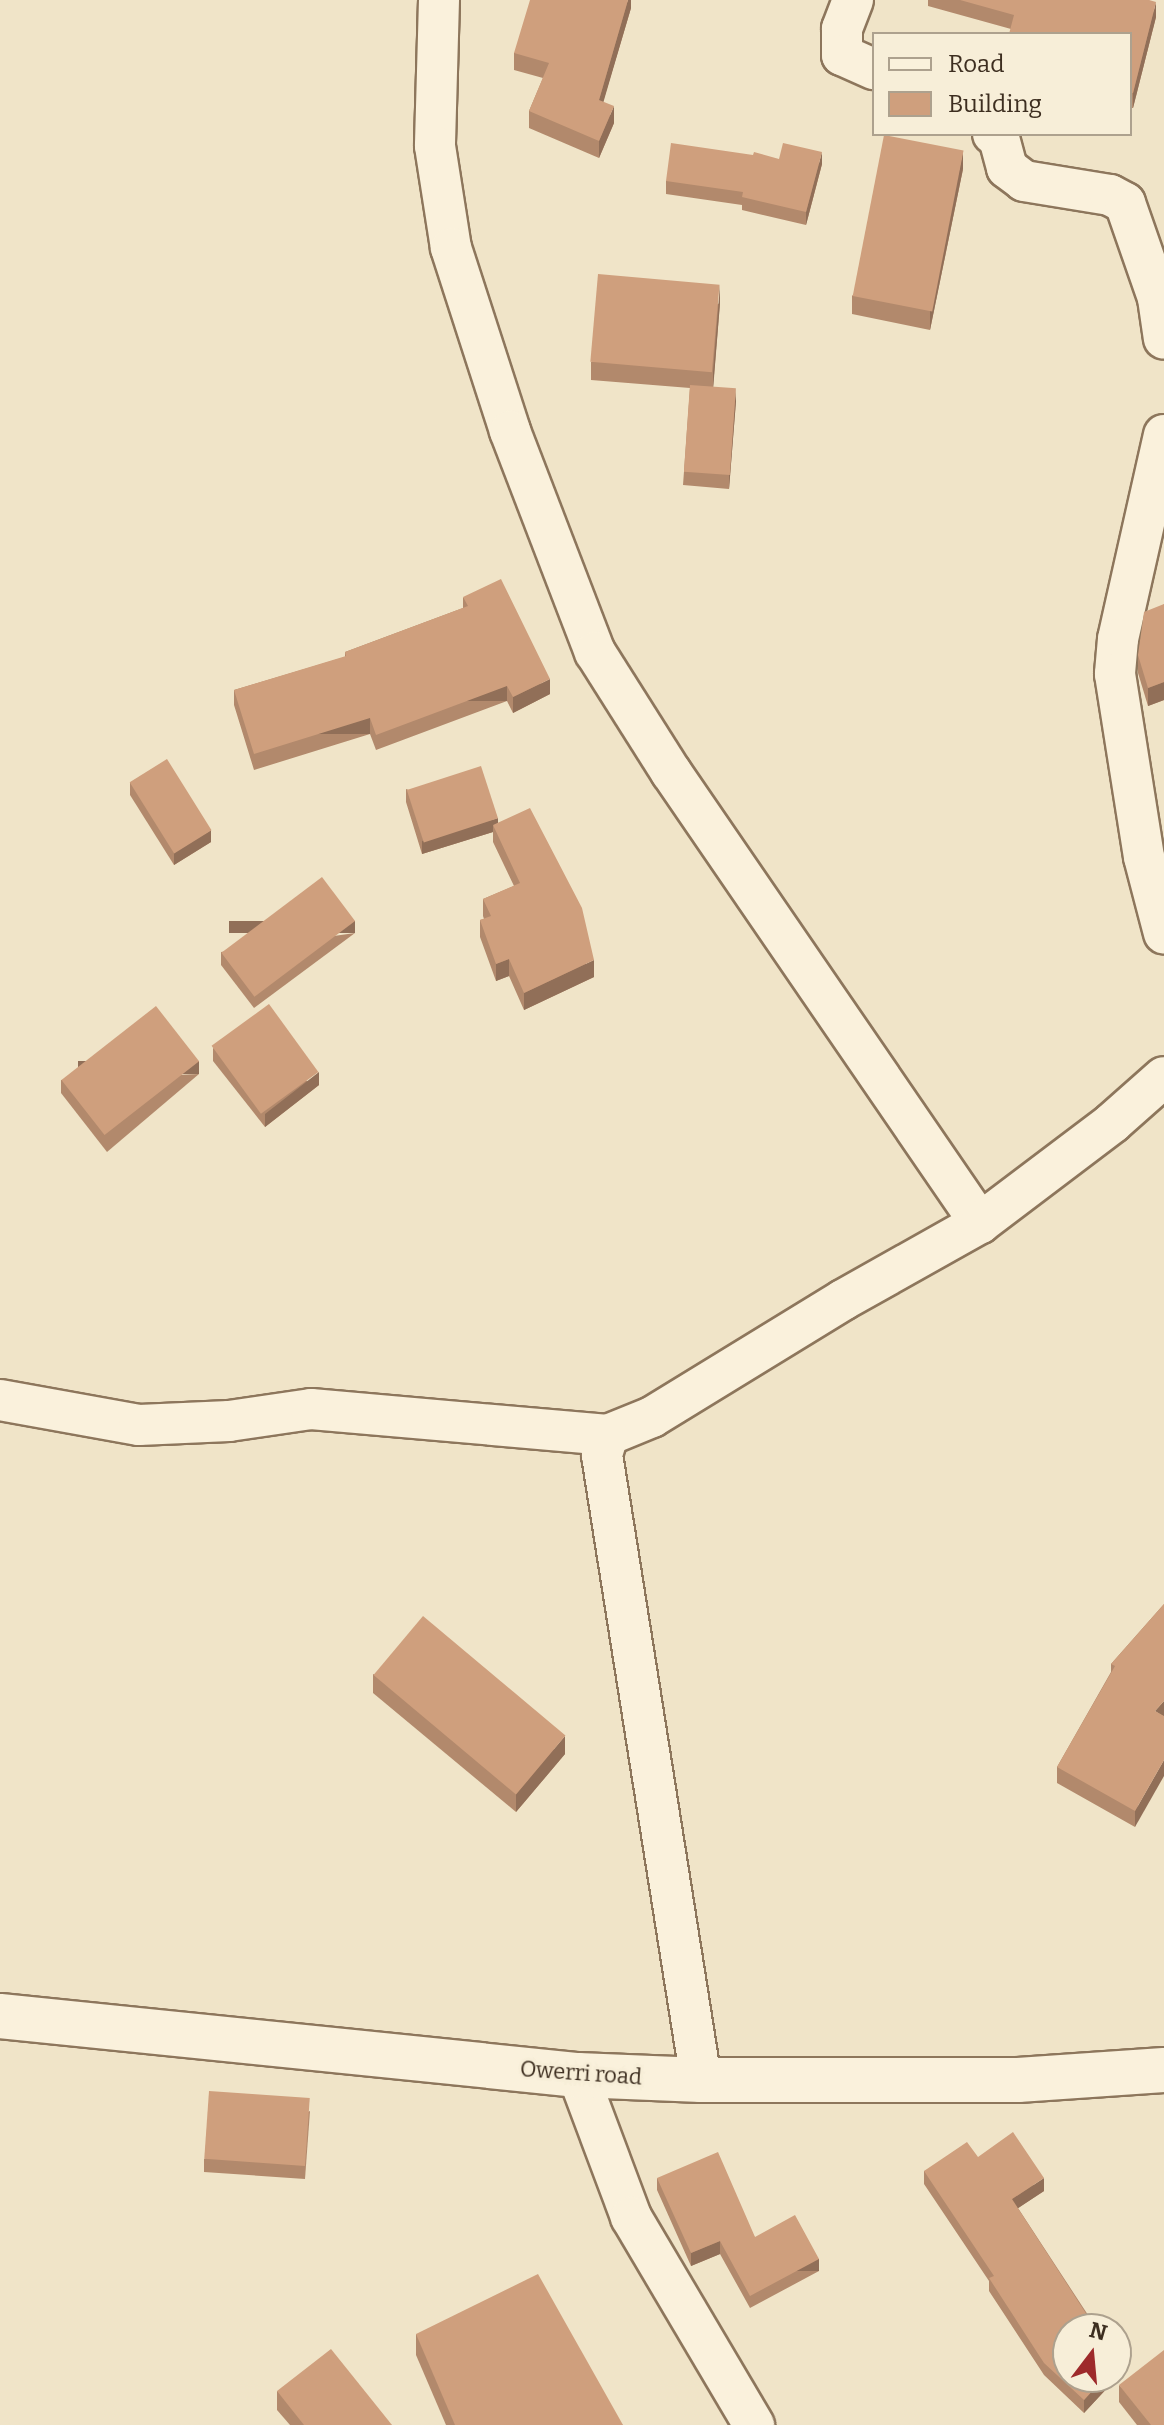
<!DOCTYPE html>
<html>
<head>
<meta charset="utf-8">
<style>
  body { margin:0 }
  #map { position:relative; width:1164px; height:2425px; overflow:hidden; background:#f0e4c8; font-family:Bitter,serif }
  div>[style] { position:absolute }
  .roads { filter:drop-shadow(2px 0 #8d765c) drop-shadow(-2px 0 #8d765c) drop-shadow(0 2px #8d765c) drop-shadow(0 -2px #8d765c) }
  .minor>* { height:40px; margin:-20px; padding:0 20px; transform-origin:20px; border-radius:20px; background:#faf1dc }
  .secondary>* { height:44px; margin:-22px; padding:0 22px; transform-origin:22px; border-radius:22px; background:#faf1dc }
  .wall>* { inset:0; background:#b2896c }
  .shaded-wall>* { inset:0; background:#916f58; transform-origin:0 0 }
  .building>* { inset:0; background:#cf9f7d; transform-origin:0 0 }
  span { translate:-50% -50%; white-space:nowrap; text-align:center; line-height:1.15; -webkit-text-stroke:6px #f7eed8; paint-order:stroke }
  .street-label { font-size:22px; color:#3d2e20 }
  .legend { position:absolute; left:872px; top:32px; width:260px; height:104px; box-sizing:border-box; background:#f7eed8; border:2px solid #ada18e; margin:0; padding:10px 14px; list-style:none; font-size:24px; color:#3d2e20 }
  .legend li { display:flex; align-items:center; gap:16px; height:40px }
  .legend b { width:40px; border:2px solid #ada18e }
  .north { position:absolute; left:1052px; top:2313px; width:80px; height:80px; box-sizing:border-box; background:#f7eed8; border:2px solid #ada18e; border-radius:50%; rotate:16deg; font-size:22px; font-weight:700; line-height:32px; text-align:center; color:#3d2e20 }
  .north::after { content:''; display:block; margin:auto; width:28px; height:36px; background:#9e2a2b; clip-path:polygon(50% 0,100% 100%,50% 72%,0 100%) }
</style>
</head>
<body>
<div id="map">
  <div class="roads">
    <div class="minor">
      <i style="left:439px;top:0;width:146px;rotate:91.6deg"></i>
      <i style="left:435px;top:146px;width:103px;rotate:81.1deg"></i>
      <i style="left:451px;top:248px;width:192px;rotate:72.1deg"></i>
      <i style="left:510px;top:431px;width:237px;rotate:69deg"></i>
      <i style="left:595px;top:652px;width:142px;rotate:57.7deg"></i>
      <i style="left:671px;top:772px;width:547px;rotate:55.58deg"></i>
      <i style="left:980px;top:1223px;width:157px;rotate:150.7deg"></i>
      <i style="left:843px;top:1300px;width:224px;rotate:148.5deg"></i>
      <i style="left:652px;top:1417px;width:48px;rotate:157.8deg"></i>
      <i style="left:608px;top:1435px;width:21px;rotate:107deg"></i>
      <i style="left:602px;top:1455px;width:633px;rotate:81deg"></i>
      <i style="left:853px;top:0;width:31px;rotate:111deg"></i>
      <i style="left:842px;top:29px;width:26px;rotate:90deg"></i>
      <i style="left:842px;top:55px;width:35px;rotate:24deg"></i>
      <i style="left:993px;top:134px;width:7px;rotate:34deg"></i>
      <i style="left:999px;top:138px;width:31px;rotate:75deg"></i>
      <i style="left:1007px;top:168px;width:21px;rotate:37deg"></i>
      <i style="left:1024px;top:181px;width:87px;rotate:9.2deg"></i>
      <i style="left:1110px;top:195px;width:17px;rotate:28deg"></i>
      <i style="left:1125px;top:203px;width:101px;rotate:70.8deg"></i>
      <i style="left:1158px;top:298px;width:41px;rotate:81.7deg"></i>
      <i style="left:1164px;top:435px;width:209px;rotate:102.7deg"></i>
      <i style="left:1118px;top:639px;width:35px;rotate:95deg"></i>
      <i style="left:1115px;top:674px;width:185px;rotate:81deg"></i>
      <i style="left:1144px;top:857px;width:79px;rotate:75.3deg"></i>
      <i style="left:980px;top:1223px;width:166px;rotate:-37.1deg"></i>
      <i style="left:1112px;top:1123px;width:69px;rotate:-41.5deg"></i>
      <i style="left:0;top:1400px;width:141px;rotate:10.2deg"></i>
      <i style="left:139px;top:1425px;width:90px;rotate:-2.5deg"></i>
      <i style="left:229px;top:1421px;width:83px;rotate:-8.3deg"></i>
      <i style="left:311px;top:1409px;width:298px;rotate:5deg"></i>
      <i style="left:578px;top:2075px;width:152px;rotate:69.5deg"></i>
      <i style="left:631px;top:2217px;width:242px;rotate:59.4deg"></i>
    </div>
    <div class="secondary">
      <i style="left:0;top:2016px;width:581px;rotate:5.83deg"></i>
      <i style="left:578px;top:2075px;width:123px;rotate:2.3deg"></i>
      <i style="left:701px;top:2080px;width:317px"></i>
      <i style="left:1018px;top:2080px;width:146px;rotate:-3.9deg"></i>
    </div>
  </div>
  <div class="wall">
    <i style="clip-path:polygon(631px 0,631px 8px,603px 102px,614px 123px,599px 158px,529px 128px,529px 111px,543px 78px,514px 70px,514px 53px)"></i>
    <i style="clip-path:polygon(928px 0,1149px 0,1156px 17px,1133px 108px,1130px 108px,1130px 34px,1011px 29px,928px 6px)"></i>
    <i style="clip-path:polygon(779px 159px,822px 164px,806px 225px,742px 210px,742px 205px,666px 194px,666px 181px)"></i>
    <i style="clip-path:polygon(963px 169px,930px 330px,852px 314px,852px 296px)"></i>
    <i style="clip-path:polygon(720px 303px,713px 387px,736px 401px,729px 489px,683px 485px,690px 388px,591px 380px,591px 362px)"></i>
    <i style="clip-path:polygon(463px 597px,550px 694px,513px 713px,507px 701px,376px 750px,370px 734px,254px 770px,234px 705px,234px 690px,345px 657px,345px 652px,463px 608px)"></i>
    <i style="clip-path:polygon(1164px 604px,1164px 700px,1148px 706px,1138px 673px,1138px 655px)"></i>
    <i style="clip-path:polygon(130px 782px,211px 842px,174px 865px,130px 795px)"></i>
    <i style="clip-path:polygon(406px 789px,498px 823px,594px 977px,524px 1010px,509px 976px,496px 981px,480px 937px,480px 920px,484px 919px,483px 916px,483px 899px,514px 886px,493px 842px,493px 832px,422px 854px,406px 802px)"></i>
    <i style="clip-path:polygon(355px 933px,254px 1008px,221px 965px,221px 952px)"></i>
    <i style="clip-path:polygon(213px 1048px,319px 1085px,265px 1127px,213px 1061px)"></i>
    <i style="clip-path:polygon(199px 1074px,107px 1152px,61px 1093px,61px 1080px)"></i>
    <i style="clip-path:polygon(1164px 1604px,1135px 1827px,1057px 1783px,1057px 1767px,1111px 1672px,1111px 1664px)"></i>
    <i style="clip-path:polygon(373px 1674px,565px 1754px,516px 1812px,373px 1693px)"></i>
    <i style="clip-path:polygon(310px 2111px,305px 2179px,204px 2172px,204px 2159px)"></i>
    <i style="clip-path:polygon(978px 2157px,1044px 2191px,1018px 2208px,1124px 2370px,1084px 2413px,1044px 2375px,989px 2291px,989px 2281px,924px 2184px,924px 2171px)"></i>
    <i style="clip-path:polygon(657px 2178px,755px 2237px,819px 2271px,750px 2308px,720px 2254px,691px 2266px,657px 2190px)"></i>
    <i style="clip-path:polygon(416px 2334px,623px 2425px,446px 2425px,416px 2355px)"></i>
    <i style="clip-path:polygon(1119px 2385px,1164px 2425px,1137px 2425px,1119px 2402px)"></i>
    <i style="clip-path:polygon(277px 2391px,392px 2425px,290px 2425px,277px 2410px)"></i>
  </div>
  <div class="shaded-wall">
    <i style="clip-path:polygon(628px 0,631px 0,631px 8px,599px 117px,599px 100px)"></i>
    <i style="clip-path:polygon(1156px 2px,1156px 17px,1133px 108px,1133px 93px)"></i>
    <i style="clip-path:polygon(614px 106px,614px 123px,599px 158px,599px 141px)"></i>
    <i style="clip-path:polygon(963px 151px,963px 169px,930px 330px,930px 312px)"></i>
    <i style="clip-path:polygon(822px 152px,822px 164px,806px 225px,806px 212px)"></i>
    <i style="clip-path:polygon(720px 285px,720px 303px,713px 390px,713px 372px)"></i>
    <i style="clip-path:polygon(736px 388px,736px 401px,729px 489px,729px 476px)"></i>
    <i style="clip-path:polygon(550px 679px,550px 694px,513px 713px,513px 697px)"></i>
    <i style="clip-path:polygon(1164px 682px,1164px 700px,1148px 706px,1148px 688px)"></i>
    <i style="left:507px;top:686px;width:15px;height:140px;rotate:90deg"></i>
    <i style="left:370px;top:718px;width:16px;height:121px;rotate:90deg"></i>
    <i style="clip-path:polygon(498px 818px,498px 831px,493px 825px,493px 832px,422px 854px,422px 841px)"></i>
    <i style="clip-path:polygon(211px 830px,211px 842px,174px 865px,174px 852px)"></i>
    <i style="left:355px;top:921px;width:12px;height:126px;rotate:90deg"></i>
    <i style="clip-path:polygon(509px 959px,509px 976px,496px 981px,496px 964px)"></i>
    <i style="clip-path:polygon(594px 960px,594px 977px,524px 1010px,524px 993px)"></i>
    <i style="left:199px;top:1061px;width:13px;height:121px;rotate:90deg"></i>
    <i style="clip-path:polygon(319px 1072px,319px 1085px,265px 1127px,265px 1114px)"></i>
    <i style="clip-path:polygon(1164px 1701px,1164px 1717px,1155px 1711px)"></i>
    <i style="clip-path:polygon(565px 1736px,565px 1754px,516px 1812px,516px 1794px)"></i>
    <i style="clip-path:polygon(1164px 1760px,1164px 1776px,1135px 1827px,1135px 1811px)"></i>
    <i style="clip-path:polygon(1044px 2178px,1044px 2191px,1012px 2212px,1012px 2199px)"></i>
    <i style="clip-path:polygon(720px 2241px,720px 2254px,691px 2266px,691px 2253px)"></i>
    <i style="left:819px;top:2259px;width:12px;height:78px;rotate:90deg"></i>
    <i style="clip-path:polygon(1124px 2357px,1124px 2370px,1084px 2413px,1084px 2400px,1105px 2377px,1116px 2377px,1116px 2365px)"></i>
  </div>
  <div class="building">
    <i style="clip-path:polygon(530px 0,628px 0,599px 100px,614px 106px,599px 141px,529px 111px,549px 63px,514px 53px)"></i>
    <i style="clip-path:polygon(960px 0,1149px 0,1156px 2px,1133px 93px,1130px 93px,1130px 34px,1009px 34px,1014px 15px)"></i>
    <i style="left:884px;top:135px;width:81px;height:164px;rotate:11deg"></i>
    <i style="clip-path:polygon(671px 143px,753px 155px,754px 152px,779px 159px,783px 143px,822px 152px,806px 212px,742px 197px,743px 192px,666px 181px)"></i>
    <i style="left:598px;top:274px;width:122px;height:88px;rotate:5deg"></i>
    <i style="left:690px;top:385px;width:46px;height:87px;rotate:4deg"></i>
    <i style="clip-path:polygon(501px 579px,550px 679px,513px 697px,507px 686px,376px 735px,370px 718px,254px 754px,234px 690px,346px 656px,345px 652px,468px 606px,463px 597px)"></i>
    <i style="clip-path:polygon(1164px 604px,1164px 682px,1148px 688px,1138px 655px,1144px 612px)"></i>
    <i style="left:167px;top:759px;width:84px;height:44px;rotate:58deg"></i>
    <i style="left:481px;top:766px;width:55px;height:78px;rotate:72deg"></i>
    <i style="clip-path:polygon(530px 808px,582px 908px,594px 960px,524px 993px,509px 959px,496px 964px,480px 920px,491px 916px,483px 899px,520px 883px,493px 825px)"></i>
    <i style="left:322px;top:877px;width:55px;height:126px;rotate:53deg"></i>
    <i style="left:269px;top:1004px;width:84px;height:71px;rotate:54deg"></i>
    <i style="left:156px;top:1006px;width:70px;height:120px;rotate:52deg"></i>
    <i style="clip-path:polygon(1164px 1604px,1164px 1701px,1155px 1711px,1164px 1716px,1164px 1760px,1135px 1811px,1057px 1767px,1115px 1666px,1111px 1664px)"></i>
    <i style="left:423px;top:1616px;width:186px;height:77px;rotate:40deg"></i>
    <i style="left:209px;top:2091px;width:101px;height:68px;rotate:4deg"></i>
    <i style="clip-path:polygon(1013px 2132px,1044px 2178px,1012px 2199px,1096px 2329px,1068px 2329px,1068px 2377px,1105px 2377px,1084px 2400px,1044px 2363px,989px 2278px,994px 2276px,924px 2171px,967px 2142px,978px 2157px)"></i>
    <i style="clip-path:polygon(718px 2152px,755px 2237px,795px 2215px,819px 2259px,750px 2296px,720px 2241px,691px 2253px,657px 2178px)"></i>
    <i style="clip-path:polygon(538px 2274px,623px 2425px,455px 2425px,416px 2334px)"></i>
    <i style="clip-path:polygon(331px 2349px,392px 2425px,304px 2425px,277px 2391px)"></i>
    <i style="clip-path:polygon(1116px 2349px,1124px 2357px,1116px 2365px)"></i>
    <i style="clip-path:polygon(1164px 2350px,1164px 2425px,1151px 2425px,1119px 2385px)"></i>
  </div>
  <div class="street-label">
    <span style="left:581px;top:2073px;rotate:4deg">Owerri road</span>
  </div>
  <ul class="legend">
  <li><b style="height:10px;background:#faf1dc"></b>Road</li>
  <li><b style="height:22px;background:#cf9f7d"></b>Building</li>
  </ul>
  <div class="north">N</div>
</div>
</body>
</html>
